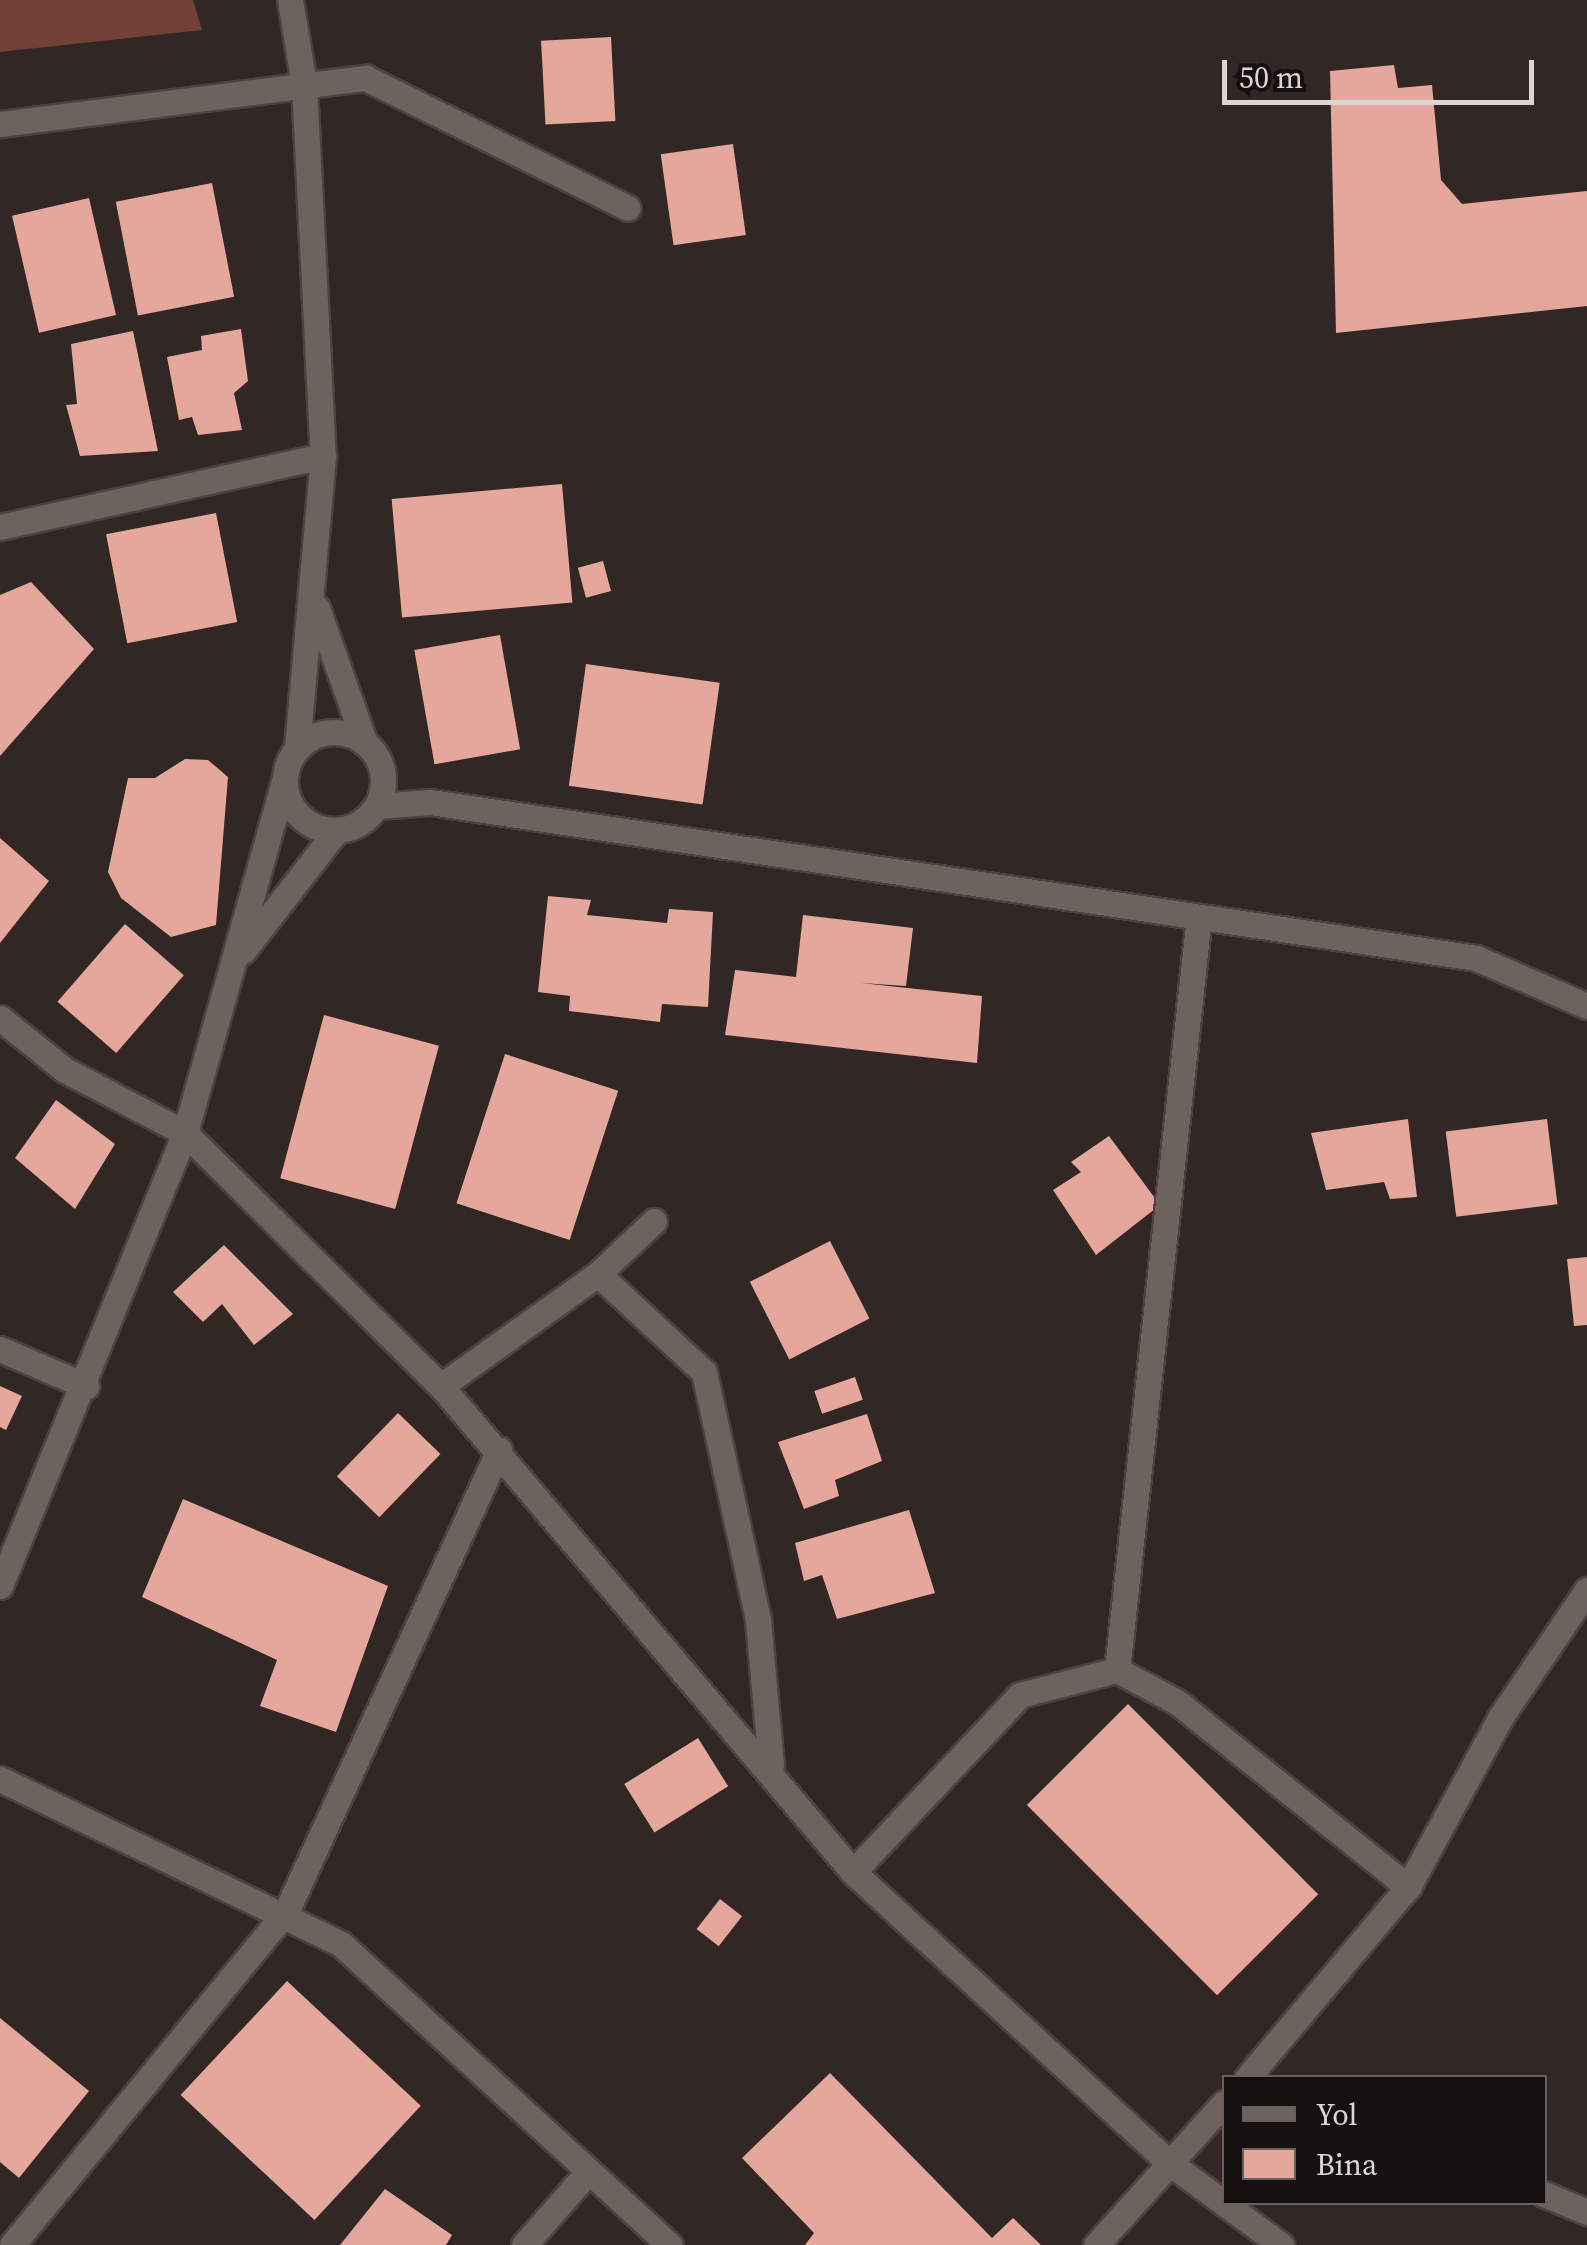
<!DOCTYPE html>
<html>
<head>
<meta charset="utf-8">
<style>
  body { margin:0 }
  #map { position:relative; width:1587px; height:2245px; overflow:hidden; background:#312725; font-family:"Source Serif 4",serif }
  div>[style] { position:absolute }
  .green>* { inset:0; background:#714037 }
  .building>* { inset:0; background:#e5a79c; transform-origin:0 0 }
  .roads { filter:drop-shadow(2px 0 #4c4341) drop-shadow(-2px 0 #4c4341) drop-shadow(0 2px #4c4341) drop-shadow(0 -2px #4c4341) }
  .minor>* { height:25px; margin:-12.5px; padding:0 12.5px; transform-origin:12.5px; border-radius:12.5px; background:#6e625f }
  .tertiary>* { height:25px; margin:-12.5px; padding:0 12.5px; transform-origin:12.5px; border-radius:12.5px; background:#6e625f }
  .tertiary>.ring { margin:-12.5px; padding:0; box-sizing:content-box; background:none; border:25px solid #6e625f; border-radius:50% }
  span { translate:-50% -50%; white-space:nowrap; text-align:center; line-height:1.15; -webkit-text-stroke:10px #161110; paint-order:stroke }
  .legend { position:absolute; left:1222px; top:2075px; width:325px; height:130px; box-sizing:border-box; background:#161110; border:2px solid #655f5e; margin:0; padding:12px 18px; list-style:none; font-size:30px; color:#dcd5d4 }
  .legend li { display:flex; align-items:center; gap:20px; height:50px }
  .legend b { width:50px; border:2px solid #655f5e }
  .scale { position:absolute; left:1222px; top:60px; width:312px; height:45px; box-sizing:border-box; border:5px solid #dcd5d4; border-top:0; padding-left:12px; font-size:30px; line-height:35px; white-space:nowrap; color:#dcd5d4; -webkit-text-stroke:8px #161110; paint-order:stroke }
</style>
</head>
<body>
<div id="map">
  <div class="green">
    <i style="clip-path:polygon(0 0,193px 0,202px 30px,0 52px)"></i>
  </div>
  <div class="building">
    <i style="left:611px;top:37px;width:84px;height:70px;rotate:87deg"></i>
    <i style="clip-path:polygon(1394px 65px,1398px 88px,1432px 85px,1441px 180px,1462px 204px,1587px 191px,1587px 306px,1336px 333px,1330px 71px)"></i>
    <i style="left:733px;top:144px;width:92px;height:73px;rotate:82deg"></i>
    <i style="left:212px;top:183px;width:116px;height:98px;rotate:79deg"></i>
    <i style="left:89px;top:198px;width:120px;height:79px;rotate:77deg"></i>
    <i style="clip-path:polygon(241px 329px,248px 381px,234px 393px,242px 430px,198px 435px,192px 417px,179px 420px,167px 357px,202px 350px,201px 336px)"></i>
    <i style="clip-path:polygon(133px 331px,158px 451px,80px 456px,66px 405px,77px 404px,71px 344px)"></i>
    <i style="left:562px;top:484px;width:119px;height:171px;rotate:85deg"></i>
    <i style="left:216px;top:513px;width:111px;height:112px;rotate:79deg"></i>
    <i style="left:603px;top:561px;width:31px;height:26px;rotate:75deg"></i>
    <i style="clip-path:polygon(31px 582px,94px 649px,0 756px,0 595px)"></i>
    <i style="left:500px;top:635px;width:116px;height:87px;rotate:80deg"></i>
    <i style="left:586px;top:664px;width:135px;height:123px;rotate:8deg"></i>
    <i style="clip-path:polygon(185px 759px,208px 760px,228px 777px,216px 925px,171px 937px,121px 898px,108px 872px,128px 778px,155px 778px)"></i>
    <i style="clip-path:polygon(0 838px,49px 881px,0 943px)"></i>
    <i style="clip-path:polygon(548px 896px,591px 900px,587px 915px,667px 923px,669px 909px,713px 912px,708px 1007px,662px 1004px,660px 1022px,569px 1011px,570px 996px,538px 992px)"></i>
    <i style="clip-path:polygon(803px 915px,913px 928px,906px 986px,861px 983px,982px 996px,977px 1063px,725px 1035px,735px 970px,796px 977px)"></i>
    <i style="left:125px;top:924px;width:78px;height:103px;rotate:41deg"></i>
    <i style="left:324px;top:1015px;width:119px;height:169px;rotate:15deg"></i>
    <i style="left:505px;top:1054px;width:119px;height:157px;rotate:18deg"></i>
    <i style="clip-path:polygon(56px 1100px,115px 1144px,75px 1209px,15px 1158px)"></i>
    <i style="clip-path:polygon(1408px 1119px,1417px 1197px,1390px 1199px,1384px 1182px,1326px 1190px,1311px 1133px)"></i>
    <i style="left:1547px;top:1119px;width:86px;height:102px;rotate:83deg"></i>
    <i style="clip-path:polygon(1109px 1136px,1160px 1205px,1096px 1255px,1053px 1190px,1081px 1172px,1071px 1162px)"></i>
    <i style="left:830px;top:1241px;width:87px;height:90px;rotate:63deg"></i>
    <i style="clip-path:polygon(224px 1245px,293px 1314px,254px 1345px,222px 1304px,203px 1322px,173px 1292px)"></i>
    <i style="clip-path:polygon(1587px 1257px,1587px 1325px,1574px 1326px,1567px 1259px)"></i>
    <i style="left:855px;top:1377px;width:24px;height:43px;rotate:71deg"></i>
    <i style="clip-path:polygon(0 1386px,22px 1396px,6px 1430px,0 1427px)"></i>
    <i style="left:398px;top:1413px;width:59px;height:88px;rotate:44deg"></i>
    <i style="clip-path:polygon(867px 1414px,882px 1461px,835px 1480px,839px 1496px,804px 1509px,778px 1442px)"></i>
    <i style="clip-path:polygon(183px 1499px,388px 1586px,336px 1732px,260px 1706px,277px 1660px,142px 1597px)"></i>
    <i style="clip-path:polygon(909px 1510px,935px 1593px,837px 1619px,822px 1575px,804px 1581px,795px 1543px)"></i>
    <i style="left:1128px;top:1704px;width:269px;height:143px;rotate:45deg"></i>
    <i style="left:698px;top:1738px;width:57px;height:87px;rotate:58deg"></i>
    <i style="left:720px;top:1899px;width:28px;height:38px;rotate:38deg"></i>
    <i style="left:287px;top:1981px;width:183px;height:156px;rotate:43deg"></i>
    <i style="clip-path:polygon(0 2018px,89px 2091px,19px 2178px,0 2162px)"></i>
    <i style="clip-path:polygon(830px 2073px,992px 2238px,1013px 2218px,1041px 2245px,805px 2245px,814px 2233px,742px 2158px)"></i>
    <i style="clip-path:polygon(385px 2189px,452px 2235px,446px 2245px,340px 2245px)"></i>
  </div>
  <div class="roads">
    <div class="minor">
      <i style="left:0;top:124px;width:369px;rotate:-7.2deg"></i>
      <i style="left:366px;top:78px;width:292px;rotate:26.4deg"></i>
      <i style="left:0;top:527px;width:331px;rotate:-12.4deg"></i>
      <i style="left:0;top:1018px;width:83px;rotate:38.7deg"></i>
      <i style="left:65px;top:1070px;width:136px;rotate:27.7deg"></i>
      <i style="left:185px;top:1133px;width:360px;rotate:44.7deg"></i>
      <i style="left:441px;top:1386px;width:637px;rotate:49.71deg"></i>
      <i style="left:853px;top:1872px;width:432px;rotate:42.6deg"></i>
      <i style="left:1171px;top:2164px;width:137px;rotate:36.4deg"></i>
      <i style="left:598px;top:1274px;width:144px;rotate:42.8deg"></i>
      <i style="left:704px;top:1372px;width:254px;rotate:77.7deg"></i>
      <i style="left:758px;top:1620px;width:146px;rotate:84.9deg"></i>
      <i style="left:0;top:1349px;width:94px;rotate:23.3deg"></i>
      <i style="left:441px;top:1386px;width:193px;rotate:-35.5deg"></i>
      <i style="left:598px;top:1274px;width:77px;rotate:-43.4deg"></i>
      <i style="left:1117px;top:1670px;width:757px;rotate:-83.79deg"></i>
      <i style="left:0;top:1779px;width:379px;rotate:25.8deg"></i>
      <i style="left:341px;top:1944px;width:446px;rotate:42.5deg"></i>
      <i style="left:853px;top:1872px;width:243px;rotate:-46.7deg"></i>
      <i style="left:1020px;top:1695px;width:100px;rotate:-14.5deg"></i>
      <i style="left:1117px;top:1670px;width:68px;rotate:28.1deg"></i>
      <i style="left:1177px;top:1702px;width:296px;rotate:38.7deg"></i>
      <i style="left:1247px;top:2078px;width:250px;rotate:-49.9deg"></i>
      <i style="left:1408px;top:1887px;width:192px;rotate:-61.4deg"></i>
      <i style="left:1500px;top:1718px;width:155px;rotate:-55.8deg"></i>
      <i style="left:1544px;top:2194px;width:47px;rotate:22.7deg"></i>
      <i style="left:12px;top:2245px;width:433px;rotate:-50.6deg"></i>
      <i style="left:287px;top:1910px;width:507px;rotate:-65.26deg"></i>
      <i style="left:524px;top:2245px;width:97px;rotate:-48.8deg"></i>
      <i style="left:1096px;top:2245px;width:191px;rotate:-48deg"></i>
    </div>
    <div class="tertiary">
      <i style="left:290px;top:0;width:86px;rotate:80.6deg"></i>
      <i style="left:304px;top:85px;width:371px;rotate:87.1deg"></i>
      <i style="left:323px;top:456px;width:293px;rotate:95.1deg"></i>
      <i style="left:317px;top:608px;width:141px;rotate:70.5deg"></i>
      <i class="ring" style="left:285px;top:732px;width:73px;height:73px"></i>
      <i style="left:377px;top:806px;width:53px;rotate:-4.3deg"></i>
      <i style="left:430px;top:802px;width:1058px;rotate:8.48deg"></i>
      <i style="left:1476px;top:958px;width:121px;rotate:23.4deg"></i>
      <i style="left:243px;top:951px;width:153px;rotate:-52.2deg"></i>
      <i style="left:0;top:1586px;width:489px;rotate:-67.8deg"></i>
      <i style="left:185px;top:1133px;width:366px;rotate:-74.3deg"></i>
    </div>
  </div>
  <ul class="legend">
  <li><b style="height:12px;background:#6e625f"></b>Yol</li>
  <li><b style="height:28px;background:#e5a79c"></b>Bina</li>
  </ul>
  <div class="scale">50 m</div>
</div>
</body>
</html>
